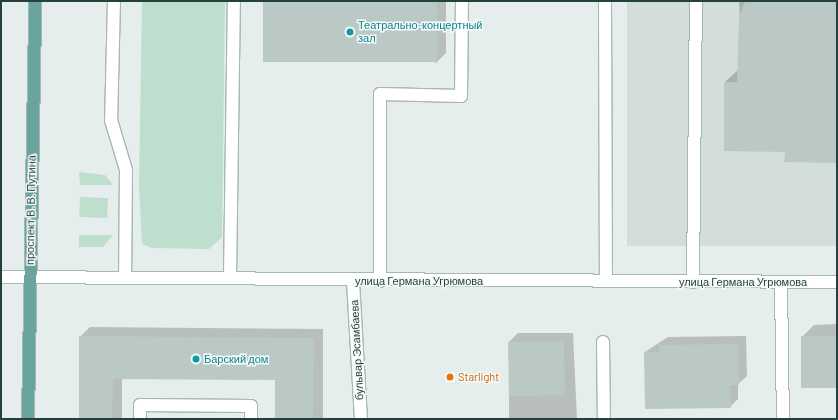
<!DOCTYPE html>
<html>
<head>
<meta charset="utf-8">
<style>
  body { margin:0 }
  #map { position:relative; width:838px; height:420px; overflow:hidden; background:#e5eeec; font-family:Barlow,sans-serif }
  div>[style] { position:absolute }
  .built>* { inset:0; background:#d3dedb; transform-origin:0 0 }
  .green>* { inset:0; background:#bedfcd; transform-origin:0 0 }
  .shadow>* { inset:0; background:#0003 }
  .building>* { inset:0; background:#bac9c5; transform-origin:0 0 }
  .roads { filter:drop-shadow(1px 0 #a7b7b4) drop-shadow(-1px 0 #a7b7b4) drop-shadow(0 1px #a7b7b4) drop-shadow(0 -1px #a7b7b4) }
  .lane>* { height:12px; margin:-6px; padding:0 6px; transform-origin:6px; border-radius:6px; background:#fff }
  .street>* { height:12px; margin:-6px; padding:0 6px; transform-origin:6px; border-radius:6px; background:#fff }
  .secondary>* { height:12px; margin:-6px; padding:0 6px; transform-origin:6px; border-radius:6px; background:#fff }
  .primary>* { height:12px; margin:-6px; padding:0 6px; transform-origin:6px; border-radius:6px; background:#6aa49e }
  .dots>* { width:11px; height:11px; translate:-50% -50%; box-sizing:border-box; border:2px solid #f6fbf9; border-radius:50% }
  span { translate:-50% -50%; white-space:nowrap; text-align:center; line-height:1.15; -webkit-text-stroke:3px #f6fbf9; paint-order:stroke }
  .culture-label { font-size:11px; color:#0d838f }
  .left { translate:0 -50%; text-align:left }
  .street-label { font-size:11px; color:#24413e }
  .food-label { font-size:11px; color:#c56008 }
  .frame { position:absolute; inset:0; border:2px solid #24413e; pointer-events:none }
</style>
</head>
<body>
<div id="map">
  <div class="built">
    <i style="left:627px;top:1px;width:210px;height:245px"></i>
  </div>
  <div class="green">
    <i style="clip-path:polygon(142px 1px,225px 1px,222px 237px,209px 249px,152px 248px,142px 244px,139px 186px)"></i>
    <i style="clip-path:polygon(79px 172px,105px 175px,113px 185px,80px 185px)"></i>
    <i style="left:80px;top:197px;width:28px;height:20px;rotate:2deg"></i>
    <i style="clip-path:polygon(79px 235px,113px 235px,103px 247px,79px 247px)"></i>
  </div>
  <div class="shadow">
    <i style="clip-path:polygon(264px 1px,446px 1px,446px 53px,436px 63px)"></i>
    <i style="clip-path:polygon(739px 1px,837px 1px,836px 162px,786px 151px,725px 82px,738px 70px,742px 58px)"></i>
    <i style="clip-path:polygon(837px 324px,837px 386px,802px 337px,814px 325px)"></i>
    <i style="clip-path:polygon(90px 327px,323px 329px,323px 419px,276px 419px,276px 379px,122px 378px,122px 419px,80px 419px,80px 337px)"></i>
    <i style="clip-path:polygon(518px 333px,573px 333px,577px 419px,509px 419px,509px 342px)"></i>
    <i style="clip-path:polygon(746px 336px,747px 376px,738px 384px,738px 399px,730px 407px,645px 352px,668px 337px)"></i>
  </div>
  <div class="building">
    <i style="left:263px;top:1px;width:174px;height:61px"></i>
    <i style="clip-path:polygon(745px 1px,837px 1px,836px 163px,784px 162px,785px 152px,724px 151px,724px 82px,737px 82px,739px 17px)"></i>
    <i style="clip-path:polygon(79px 336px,314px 338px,313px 419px,275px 419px,275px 380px,113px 379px,112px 419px,79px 419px)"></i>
    <i style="left:801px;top:336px;width:36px;height:52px"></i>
    <i style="left:564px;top:341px;width:54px;height:56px;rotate:89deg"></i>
    <i style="clip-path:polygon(738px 344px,739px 385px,730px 385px,731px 408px,645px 409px,644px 352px,659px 352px,659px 345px)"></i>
  </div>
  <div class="roads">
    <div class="lane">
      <i style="left:114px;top:1px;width:119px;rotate:91.4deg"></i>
      <i style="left:111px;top:120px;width:52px;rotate:73.3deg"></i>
      <i style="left:126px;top:170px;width:106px;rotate:90.5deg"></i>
      <i style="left:605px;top:1px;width:280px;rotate:89.8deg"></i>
      <i style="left:230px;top:278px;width:277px;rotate:-89.2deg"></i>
      <i style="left:380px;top:281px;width:187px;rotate:-90deg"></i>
      <i style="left:380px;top:94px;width:81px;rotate:1.4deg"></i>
      <i style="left:461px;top:96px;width:95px;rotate:-89.4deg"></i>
      <i style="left:693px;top:282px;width:281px;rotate:-89.4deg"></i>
      <i style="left:781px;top:282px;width:137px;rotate:89.2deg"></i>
      <i style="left:603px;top:342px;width:77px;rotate:89.3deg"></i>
      <i style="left:140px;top:419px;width:14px;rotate:-90deg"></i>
      <i style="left:140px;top:405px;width:111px;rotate:0.5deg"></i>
      <i style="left:251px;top:406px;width:13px;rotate:90deg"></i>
    </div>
    <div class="street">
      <i style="left:353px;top:281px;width:138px;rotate:86.7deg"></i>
    </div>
    <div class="secondary">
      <i style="left:1px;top:277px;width:836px;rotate:0.34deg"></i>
    </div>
    <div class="primary">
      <i style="left:28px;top:419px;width:418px;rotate:-89deg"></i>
    </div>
  </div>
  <div class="dots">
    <i style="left:350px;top:32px;background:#0f9aa8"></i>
    <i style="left:196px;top:359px;background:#0f9aa8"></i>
    <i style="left:450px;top:377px;background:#e8710a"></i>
  </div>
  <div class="culture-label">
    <span class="left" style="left:358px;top:32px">Театрально-концертный<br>зал</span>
    <span class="left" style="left:204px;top:359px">Барский дом</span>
  </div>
  <div class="street-label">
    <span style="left:31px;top:210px;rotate:-89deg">проспект В. В. Путина</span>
    <span style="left:419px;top:281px">улица Германа Угрюмова</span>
    <span style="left:743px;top:282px">улица Германа Угрюмова</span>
    <span style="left:357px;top:350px;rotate:-93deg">бульвар Эсамбаева</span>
  </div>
  <div class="food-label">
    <span class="left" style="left:458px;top:377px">Starlight</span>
  </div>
  <div class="frame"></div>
</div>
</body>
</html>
